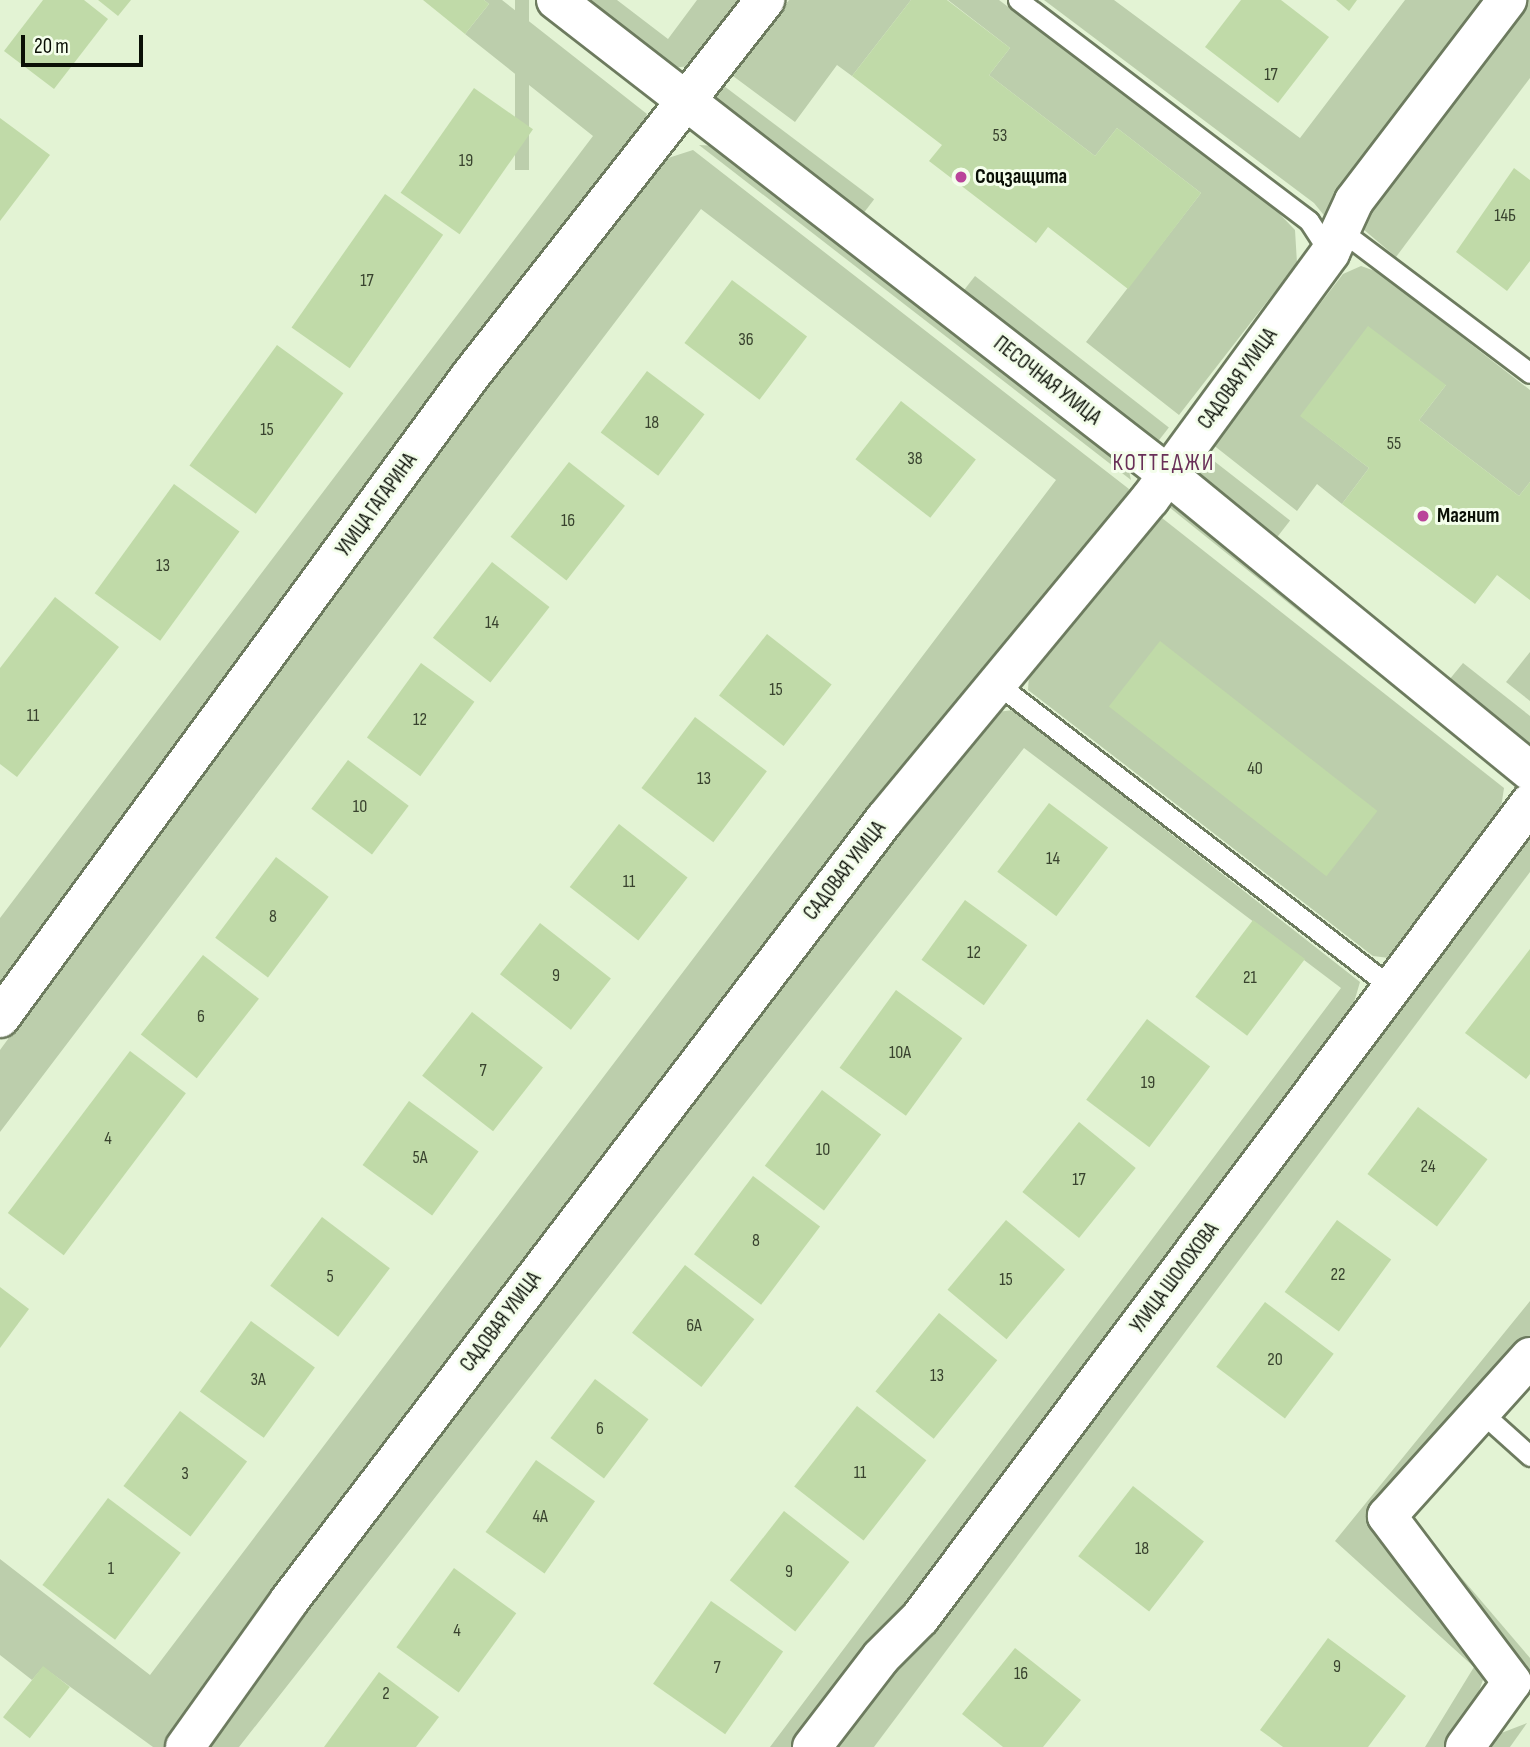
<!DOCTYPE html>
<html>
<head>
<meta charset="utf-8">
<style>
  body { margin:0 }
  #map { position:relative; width:1530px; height:1747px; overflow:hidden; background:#e3f3d4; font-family:"Sofia Sans Condensed",sans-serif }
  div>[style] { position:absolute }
  .green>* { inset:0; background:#bcceac; transform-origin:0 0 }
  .building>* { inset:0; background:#c0daa8; transform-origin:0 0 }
  .roads { filter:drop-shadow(2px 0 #6d7b5f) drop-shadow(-2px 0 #6d7b5f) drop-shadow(0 2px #6d7b5f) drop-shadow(0 -2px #6d7b5f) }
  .service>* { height:19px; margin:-9.5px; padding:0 9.5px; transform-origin:9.5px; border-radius:9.5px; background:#fff }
  .minor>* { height:38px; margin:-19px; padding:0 19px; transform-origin:19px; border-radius:19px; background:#fff }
  .dots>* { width:19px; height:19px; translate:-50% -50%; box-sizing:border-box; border:4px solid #f4feeb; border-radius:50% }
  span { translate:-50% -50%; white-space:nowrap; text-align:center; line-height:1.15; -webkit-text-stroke:6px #f4feeb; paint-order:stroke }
  .number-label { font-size:18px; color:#38422e }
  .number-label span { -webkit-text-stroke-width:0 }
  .poi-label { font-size:21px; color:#0a0f06; font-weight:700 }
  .left { translate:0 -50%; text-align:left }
  .street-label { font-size:21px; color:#0a0f06 }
  .neighbourhood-label { font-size:23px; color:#692f58; letter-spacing:2px }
  .scale { position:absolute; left:21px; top:35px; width:122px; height:32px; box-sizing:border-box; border:4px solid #0a0f06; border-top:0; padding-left:9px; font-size:21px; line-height:24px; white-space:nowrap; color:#0a0f06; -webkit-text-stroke:5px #f4feeb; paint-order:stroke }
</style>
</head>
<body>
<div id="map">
  <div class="green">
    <i style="clip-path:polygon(484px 0,502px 0,647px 114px,640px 134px,0 990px,0 918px,593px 136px,465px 34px,489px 4px)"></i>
    <i style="left:515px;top:0;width:14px;height:170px"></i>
    <i style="clip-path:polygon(584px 0,617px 0,668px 39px,697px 0,741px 0,691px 66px,671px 68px)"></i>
    <i style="clip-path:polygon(789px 0,911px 0,852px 76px,837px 65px,795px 122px,733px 76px)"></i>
    <i style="clip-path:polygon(948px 0,999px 0,1272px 206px,1295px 230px,1297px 263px,1179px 415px,1086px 342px,1201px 193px,1117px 128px,1095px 156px,989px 75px,1010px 48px)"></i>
    <i style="clip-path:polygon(1044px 0,1114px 0,1300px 138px,1405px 0,1489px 0,1327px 219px,1314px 203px)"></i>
    <i style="clip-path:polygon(1520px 0,1530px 0,1530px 78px,1396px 257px,1363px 229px,1367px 202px)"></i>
    <i style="left:724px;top:86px;width:188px;height:19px;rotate:37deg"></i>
    <i style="clip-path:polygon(699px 145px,718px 146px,1128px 466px,1131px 480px)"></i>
    <i style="clip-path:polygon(693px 150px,1129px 489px,1124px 508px,167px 1747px,153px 1747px,43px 1667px,32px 1680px,0 1655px,0 1559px,150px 1675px,1056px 480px,701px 209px,0 1132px,0 1050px,490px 379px,662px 160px)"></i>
    <i style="clip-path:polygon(1361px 266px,1378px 272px,1530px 390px,1530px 482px,1519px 496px,1419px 420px,1446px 385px,1301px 416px,1369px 468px,1342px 504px,1317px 484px,1297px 511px,1212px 444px,1343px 274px)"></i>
    <i style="left:975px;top:276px;width:246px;height:18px;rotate:38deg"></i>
    <i style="left:1205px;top:454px;width:108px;height:24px;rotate:38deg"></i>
    <i style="clip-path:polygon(1169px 507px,1180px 507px,1505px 767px,1506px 778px)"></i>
    <i style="clip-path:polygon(1157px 514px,1504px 788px,1501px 808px,1389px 958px,1373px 956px,1028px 690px,1029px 675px)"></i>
    <i style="clip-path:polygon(1530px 652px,1530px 701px,1506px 682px)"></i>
    <i style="clip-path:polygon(1463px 663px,1530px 716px,1530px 747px,1449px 680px)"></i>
    <i style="clip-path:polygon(1013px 710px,1360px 982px,1350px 1016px,915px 1603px,797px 1747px,770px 1747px,1341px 988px,1024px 748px,239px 1747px,200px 1747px,990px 713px)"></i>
    <i style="clip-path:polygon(1530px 834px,1530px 872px,874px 1747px,829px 1747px)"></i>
    <i style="clip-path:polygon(1530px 1301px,1530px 1338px,1375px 1509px,1373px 1524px,1388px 1550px,1480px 1661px,1484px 1677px,1473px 1708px,1446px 1747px,1425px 1747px,1474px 1667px,1335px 1541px)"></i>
    <i style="clip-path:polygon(1407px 1514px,1530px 1658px,1530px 1678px)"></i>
    <i style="clip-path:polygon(1527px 1723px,1510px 1747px,1484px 1747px,1491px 1737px)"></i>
  </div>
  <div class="building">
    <i style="clip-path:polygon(43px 0,84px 0,108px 19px,54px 89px,4px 51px)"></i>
    <i style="clip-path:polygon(98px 0,131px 0,118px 16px)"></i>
    <i style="clip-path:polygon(423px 0,484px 0,489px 4px,465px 34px)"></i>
    <i style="clip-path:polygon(911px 0,947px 0,1010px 48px,989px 75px,1095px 156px,1117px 128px,1201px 193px,1128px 289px,1048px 227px,1036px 243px,929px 161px,942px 145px,852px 76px)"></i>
    <i style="clip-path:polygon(1241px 0,1281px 0,1329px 37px,1278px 103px,1205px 47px)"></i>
    <i style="clip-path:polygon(1336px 0,1357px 0,1349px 11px)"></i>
    <i style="left:474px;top:88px;width:72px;height:128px;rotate:35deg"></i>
    <i style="clip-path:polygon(0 118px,50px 155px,0 221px)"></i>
    <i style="clip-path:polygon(1514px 168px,1530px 180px,1530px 261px,1507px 291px,1456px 252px)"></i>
    <i style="left:385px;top:194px;width:71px;height:163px;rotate:35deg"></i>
    <i style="left:732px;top:280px;width:94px;height:79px;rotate:37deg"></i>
    <i style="clip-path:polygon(1368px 326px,1446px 385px,1419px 420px,1519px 496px,1530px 482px,1530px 600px,1497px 575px,1475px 604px,1342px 504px,1369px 468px,1300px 416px)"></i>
    <i style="left:277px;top:345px;width:82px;height:149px;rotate:36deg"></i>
    <i style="left:647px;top:371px;width:72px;height:77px;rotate:37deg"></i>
    <i style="left:901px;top:401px;width:95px;height:74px;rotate:38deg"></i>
    <i style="left:569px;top:462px;width:71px;height:95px;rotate:38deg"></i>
    <i style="left:174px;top:484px;width:81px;height:135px;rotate:36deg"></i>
    <i style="left:492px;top:562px;width:73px;height:96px;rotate:38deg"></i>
    <i style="clip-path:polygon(55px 597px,119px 647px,17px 777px,0 764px,0 668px)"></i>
    <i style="left:767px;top:634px;width:82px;height:78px;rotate:38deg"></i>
    <i style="left:1160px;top:641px;width:276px;height:83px;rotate:38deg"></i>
    <i style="left:421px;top:663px;width:66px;height:92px;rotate:36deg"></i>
    <i style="left:695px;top:717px;width:90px;height:89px;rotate:37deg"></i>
    <i style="left:348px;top:760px;width:76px;height:61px;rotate:37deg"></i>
    <i style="left:1049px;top:803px;width:74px;height:86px;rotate:37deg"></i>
    <i style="left:619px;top:824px;width:87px;height:80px;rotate:38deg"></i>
    <i style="left:276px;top:857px;width:66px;height:101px;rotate:37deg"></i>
    <i style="left:965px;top:900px;width:77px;height:74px;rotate:36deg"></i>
    <i style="left:1253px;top:920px;width:65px;height:96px;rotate:37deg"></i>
    <i style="left:540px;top:923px;width:90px;height:65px;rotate:38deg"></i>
    <i style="clip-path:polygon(1530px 949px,1530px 1074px,1526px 1079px,1465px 1033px)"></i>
    <i style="left:203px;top:955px;width:71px;height:101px;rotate:38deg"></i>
    <i style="left:896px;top:990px;width:82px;height:96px;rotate:36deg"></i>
    <i style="left:472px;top:1012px;width:90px;height:81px;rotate:38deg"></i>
    <i style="left:1147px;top:1019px;width:79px;height:101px;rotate:37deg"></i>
    <i style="left:130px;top:1051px;width:70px;height:203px;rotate:37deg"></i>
    <i style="left:822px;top:1090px;width:74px;height:95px;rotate:37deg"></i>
    <i style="left:409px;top:1101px;width:86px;height:79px;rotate:36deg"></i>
    <i style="left:1418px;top:1107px;width:87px;height:84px;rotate:37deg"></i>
    <i style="left:1079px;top:1122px;width:73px;height:90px;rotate:39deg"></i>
    <i style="left:753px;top:1176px;width:84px;height:98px;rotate:37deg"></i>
    <i style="left:322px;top:1217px;width:85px;height:86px;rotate:37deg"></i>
    <i style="left:1006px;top:1220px;width:77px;height:91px;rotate:40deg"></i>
    <i style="left:1337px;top:1220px;width:67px;height:89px;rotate:36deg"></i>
    <i style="left:685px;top:1265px;width:88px;height:86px;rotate:38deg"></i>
    <i style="clip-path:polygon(0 1287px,29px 1309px,0 1348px)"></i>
    <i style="left:1265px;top:1302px;width:86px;height:81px;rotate:37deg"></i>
    <i style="left:939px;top:1313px;width:75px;height:101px;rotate:39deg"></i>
    <i style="left:251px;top:1321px;width:79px;height:87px;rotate:36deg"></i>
    <i style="left:595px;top:1379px;width:67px;height:74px;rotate:37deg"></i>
    <i style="left:857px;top:1406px;width:88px;height:102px;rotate:38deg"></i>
    <i style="left:180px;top:1411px;width:84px;height:94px;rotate:37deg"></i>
    <i style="left:536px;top:1460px;width:72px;height:88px;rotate:35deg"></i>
    <i style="left:1133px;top:1486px;width:90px;height:89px;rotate:38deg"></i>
    <i style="left:108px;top:1498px;width:91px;height:109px;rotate:37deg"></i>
    <i style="left:784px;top:1511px;width:83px;height:88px;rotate:38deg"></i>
    <i style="left:454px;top:1568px;width:77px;height:98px;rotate:36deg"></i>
    <i style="left:711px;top:1601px;width:88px;height:101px;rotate:35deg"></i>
    <i style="clip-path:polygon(1328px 1638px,1406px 1696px,1368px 1747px,1283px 1747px,1260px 1730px)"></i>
    <i style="clip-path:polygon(1015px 1648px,1081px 1700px,1043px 1747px,1003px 1747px,962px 1714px)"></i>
    <i style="left:43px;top:1666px;width:34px;height:65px;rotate:38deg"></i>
    <i style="clip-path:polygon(379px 1672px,439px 1717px,416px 1747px,324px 1747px)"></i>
  </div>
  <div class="roads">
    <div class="service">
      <i style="left:1018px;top:0;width:365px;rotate:37.2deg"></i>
      <i style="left:1309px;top:221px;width:38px;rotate:57deg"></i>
      <i style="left:1339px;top:229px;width:239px;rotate:37deg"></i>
      <i style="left:1000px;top:686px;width:495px;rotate:37.6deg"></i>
      <i style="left:1481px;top:1412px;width:66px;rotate:41.9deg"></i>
    </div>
    <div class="minor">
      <i style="left:556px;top:0;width:773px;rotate:37.8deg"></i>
      <i style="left:1167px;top:474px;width:469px;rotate:39.3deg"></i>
      <i style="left:0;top:1018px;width:797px;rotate:-53.78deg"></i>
      <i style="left:471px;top:375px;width:477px;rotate:-51.9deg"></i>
      <i style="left:185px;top:1747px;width:179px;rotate:-54.5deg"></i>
      <i style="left:289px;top:1601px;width:983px;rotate:-52.69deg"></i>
      <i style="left:885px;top:819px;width:415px;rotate:-50.4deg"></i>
      <i style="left:1150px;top:499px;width:305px;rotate:-53.8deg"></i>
      <i style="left:1330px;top:253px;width:57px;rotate:-65.2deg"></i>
      <i style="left:1354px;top:201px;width:253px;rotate:-52.7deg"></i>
      <i style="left:812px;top:1747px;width:113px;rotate:-52.5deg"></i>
      <i style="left:881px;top:1657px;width:55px;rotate:-45deg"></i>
      <i style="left:920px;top:1618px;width:1018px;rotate:-53.19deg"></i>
      <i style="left:1465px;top:1747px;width:80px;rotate:-54.1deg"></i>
      <i style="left:1512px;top:1682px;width:208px;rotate:-127deg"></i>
      <i style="left:1387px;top:1516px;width:214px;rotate:-48deg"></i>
    </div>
  </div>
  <div class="dots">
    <i style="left:961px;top:177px;background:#ba449a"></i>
    <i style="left:1423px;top:516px;background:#ba449a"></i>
  </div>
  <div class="number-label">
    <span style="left:1271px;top:75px">17</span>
    <span style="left:1000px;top:136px">53</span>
    <span style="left:466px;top:161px">19</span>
    <span style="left:1505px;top:216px">14Б</span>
    <span style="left:367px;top:281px">17</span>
    <span style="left:746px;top:340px">36</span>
    <span style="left:652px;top:423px">18</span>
    <span style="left:267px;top:430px">15</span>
    <span style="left:1394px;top:444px">55</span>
    <span style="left:915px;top:459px">38</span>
    <span style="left:568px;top:521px">16</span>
    <span style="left:163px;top:566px">13</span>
    <span style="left:492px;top:623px">14</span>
    <span style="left:776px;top:690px">15</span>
    <span style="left:33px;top:716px">11</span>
    <span style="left:420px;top:720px">12</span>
    <span style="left:1255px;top:769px">40</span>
    <span style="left:704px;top:779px">13</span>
    <span style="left:360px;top:807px">10</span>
    <span style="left:1053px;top:859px">14</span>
    <span style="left:629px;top:882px">11</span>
    <span style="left:273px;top:917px">8</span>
    <span style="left:974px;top:953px">12</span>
    <span style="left:556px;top:976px">9</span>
    <span style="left:1250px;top:978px">21</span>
    <span style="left:201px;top:1017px">6</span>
    <span style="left:900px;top:1053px">10А</span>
    <span style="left:483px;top:1071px">7</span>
    <span style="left:1148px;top:1083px">19</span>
    <span style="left:108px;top:1139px">4</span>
    <span style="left:823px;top:1150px">10</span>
    <span style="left:420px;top:1158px">5А</span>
    <span style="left:1428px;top:1167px">24</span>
    <span style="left:1079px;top:1180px">17</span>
    <span style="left:756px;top:1241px">8</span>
    <span style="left:1338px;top:1275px">22</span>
    <span style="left:330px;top:1277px">5</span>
    <span style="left:1006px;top:1280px">15</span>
    <span style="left:694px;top:1326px">6А</span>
    <span style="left:1275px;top:1360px">20</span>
    <span style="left:937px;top:1376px">13</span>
    <span style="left:258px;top:1380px">3А</span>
    <span style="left:600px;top:1429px">6</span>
    <span style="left:860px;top:1473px">11</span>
    <span style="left:185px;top:1474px">3</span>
    <span style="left:540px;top:1517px">4А</span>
    <span style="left:1142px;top:1549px">18</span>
    <span style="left:111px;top:1569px">1</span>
    <span style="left:789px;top:1572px">9</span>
    <span style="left:457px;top:1631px">4</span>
    <span style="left:1337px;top:1667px">9</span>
    <span style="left:717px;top:1668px">7</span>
    <span style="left:1021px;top:1674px">16</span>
    <span style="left:386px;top:1694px">2</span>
  </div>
  <div class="poi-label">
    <span class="left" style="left:975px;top:177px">Соцзащита</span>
    <span class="left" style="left:1437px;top:516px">Магнит</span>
  </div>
  <div class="street-label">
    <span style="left:1238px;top:379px;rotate:-54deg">САДОВАЯ УЛИЦА</span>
    <span style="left:1047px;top:381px;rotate:38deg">ПЕСОЧНАЯ УЛИЦА</span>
    <span style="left:377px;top:505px;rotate:-54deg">УЛИЦА ГАГАРИНА</span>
    <span style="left:845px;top:871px;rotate:-52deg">САДОВАЯ УЛИЦА</span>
    <span style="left:1175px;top:1278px;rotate:-53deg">УЛИЦА ШОЛОХОВА</span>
    <span style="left:501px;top:1322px;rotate:-53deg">САДОВАЯ УЛИЦА</span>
  </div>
  <div class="neighbourhood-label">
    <span style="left:1164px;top:463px">КОТТЕДЖИ</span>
  </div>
  <div class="scale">20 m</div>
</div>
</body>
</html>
